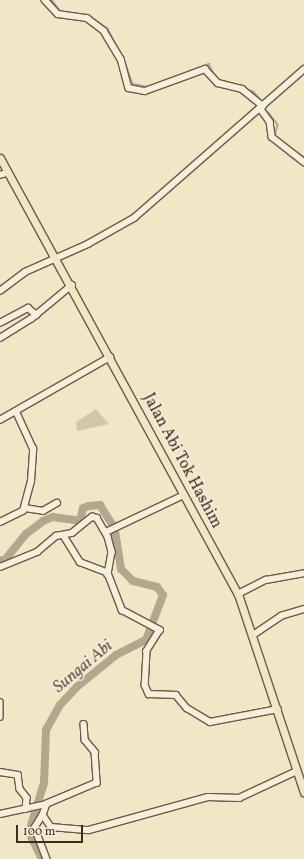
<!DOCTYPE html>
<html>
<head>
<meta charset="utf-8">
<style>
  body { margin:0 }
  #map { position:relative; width:304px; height:859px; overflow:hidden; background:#f0e7c7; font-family:Vollkorn,serif }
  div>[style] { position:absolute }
  .green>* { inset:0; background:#d2c7aa }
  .stream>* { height:1.5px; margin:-0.75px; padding:0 0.75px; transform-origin:0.75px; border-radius:0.75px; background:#b3a78d }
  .river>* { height:8px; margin:-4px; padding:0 4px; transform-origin:4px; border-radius:4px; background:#b3a78d }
  .roads { filter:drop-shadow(1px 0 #6a5b46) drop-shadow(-1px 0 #6a5b46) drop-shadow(0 1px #6a5b46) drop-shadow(0 -1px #6a5b46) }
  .minor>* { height:5.5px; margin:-2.75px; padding:0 2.75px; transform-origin:2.75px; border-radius:2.75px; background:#f5efdb }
  .major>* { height:7px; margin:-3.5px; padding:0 3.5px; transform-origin:3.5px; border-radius:3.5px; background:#f0e7c7 }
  span { translate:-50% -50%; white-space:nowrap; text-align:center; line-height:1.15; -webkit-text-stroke:3px #f5efdb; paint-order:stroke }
  .street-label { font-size:16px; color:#3d2c1b }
  .water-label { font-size:17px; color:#60513d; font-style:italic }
  .scale { position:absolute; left:16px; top:825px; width:67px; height:18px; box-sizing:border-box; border:2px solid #3d2c1b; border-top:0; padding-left:5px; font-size:12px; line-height:14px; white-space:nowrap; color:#3d2c1b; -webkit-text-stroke:3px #f5efdb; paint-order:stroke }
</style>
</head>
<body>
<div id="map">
  <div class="green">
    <i style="clip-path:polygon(96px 409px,109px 424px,77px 431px,76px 422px)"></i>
  </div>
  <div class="stream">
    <i style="left:52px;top:0;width:15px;rotate:53deg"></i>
    <i style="left:61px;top:12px;width:24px;rotate:7deg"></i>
    <i style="left:89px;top:16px;width:23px;rotate:34deg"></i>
    <i style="left:108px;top:29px;width:33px;rotate:63deg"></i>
    <i style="left:125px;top:62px;width:23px;rotate:70deg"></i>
    <i style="left:133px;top:84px;width:16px;rotate:11deg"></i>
    <i style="left:184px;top:74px;width:27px;rotate:-22deg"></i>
    <i style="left:209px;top:64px;width:17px;rotate:62deg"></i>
    <i style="left:217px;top:79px;width:39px;rotate:19deg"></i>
    <i style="left:254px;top:92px;width:11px;rotate:49deg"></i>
    <i style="left:268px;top:112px;width:16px;rotate:52deg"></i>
    <i style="left:278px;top:125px;width:12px;rotate:104deg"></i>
    <i style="left:288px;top:146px;width:19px;rotate:35deg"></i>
  </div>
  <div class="river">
    <i style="left:0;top:560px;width:4px;rotate:14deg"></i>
    <i style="left:4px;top:561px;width:35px;rotate:-51deg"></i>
    <i style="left:26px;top:534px;width:21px;rotate:-37deg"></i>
    <i style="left:43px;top:521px;width:11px;rotate:-22deg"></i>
    <i style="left:53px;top:517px;width:27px;rotate:8deg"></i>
    <i style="left:80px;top:521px;width:13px;rotate:-77deg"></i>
    <i style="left:83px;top:508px;width:6px;rotate:-18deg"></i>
    <i style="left:89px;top:506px;width:11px;rotate:-5deg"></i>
    <i style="left:100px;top:505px;width:25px;rotate:58deg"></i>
    <i style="left:42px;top:859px;width:30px;rotate:-116deg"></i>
    <i style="left:29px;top:832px;width:51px;rotate:-73deg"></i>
    <i style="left:44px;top:783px;width:53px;rotate:-87.8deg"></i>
    <i style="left:46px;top:730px;width:29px;rotate:-61deg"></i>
    <i style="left:60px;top:705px;width:26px;rotate:-47deg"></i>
    <i style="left:78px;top:686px;width:49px;rotate:-39.2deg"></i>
    <i style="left:116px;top:655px;width:34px;rotate:-27deg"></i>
    <i style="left:146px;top:640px;width:48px;rotate:-69.3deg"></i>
    <i style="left:163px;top:595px;width:10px;rotate:-127deg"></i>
    <i style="left:157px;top:587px;width:25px;rotate:-166deg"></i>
    <i style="left:133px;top:581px;width:17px;rotate:-135deg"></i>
    <i style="left:121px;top:569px;width:38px;rotate:-99deg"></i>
  </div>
  <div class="roads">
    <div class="minor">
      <i style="left:45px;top:0;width:19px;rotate:47deg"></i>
      <i style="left:58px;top:14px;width:29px;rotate:8deg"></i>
      <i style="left:87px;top:18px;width:21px;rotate:37deg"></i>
      <i style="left:104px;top:31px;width:33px;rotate:59deg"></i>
      <i style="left:121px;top:59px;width:30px;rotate:75deg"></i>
      <i style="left:129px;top:88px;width:16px;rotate:11deg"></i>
      <i style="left:145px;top:91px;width:64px;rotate:-20.1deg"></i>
      <i style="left:205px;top:69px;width:19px;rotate:47deg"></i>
      <i style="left:218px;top:83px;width:25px;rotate:14deg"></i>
      <i style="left:242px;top:89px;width:27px;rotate:39deg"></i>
      <i style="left:260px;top:108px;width:17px;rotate:54deg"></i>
      <i style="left:270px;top:122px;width:15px;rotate:82deg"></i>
      <i style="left:272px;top:137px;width:41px;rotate:38deg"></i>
      <i style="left:0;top:175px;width:7px;rotate:-16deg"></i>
      <i style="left:0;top:291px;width:31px;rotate:-37deg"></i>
      <i style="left:25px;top:272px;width:69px;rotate:-24deg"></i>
      <i style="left:88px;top:244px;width:53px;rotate:-29.5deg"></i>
      <i style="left:134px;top:218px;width:226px;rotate:-41.2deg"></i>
      <i style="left:0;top:323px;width:32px;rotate:-28deg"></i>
      <i style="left:28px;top:308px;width:11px;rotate:38deg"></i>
      <i style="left:0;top:338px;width:36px;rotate:-32deg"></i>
      <i style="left:31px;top:319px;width:53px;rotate:-39.7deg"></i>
      <i style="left:0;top:420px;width:127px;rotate:-29.8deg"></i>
      <i style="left:25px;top:508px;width:18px;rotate:9deg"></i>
      <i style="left:43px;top:511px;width:16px;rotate:-30deg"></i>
      <i style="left:0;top:522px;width:25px;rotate:-26deg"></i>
      <i style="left:23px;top:511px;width:31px;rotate:-75deg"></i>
      <i style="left:31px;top:481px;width:32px;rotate:-86deg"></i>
      <i style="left:33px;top:449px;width:41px;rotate:-114.7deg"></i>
      <i style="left:106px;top:532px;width:86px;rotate:-25.4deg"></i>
      <i style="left:64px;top:536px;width:31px;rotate:58deg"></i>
      <i style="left:80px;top:562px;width:30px;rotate:21deg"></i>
      <i style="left:108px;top:573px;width:40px;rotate:69deg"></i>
      <i style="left:122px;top:610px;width:43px;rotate:27.8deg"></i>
      <i style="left:160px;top:630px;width:25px;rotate:122deg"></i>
      <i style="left:147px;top:651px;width:34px;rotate:93deg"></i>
      <i style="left:145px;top:685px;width:10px;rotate:66deg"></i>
      <i style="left:149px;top:694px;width:27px;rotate:2deg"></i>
      <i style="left:176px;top:695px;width:17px;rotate:50deg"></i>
      <i style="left:187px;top:708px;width:27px;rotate:31deg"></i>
      <i style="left:210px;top:722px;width:69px;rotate:-10.8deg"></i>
      <i style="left:0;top:567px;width:40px;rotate:-22deg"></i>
      <i style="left:37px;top:552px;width:25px;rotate:-40deg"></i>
      <i style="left:56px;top:536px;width:16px;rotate:-11deg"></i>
      <i style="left:72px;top:533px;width:26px;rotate:-39deg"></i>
      <i style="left:92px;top:517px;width:5px;rotate:11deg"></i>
      <i style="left:97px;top:518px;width:22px;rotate:60deg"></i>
      <i style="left:108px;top:537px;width:16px;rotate:75deg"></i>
      <i style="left:112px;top:552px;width:23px;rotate:100deg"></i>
      <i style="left:238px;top:594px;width:31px;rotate:-27deg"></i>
      <i style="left:266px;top:580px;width:39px;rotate:-10deg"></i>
      <i style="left:253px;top:635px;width:34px;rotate:-34deg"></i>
      <i style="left:281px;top:616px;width:24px;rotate:-17deg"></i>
      <i style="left:0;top:702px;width:15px;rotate:90deg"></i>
      <i style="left:84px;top:724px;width:16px;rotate:86deg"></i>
      <i style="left:85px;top:740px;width:16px;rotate:50deg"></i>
      <i style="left:95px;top:752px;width:31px;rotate:86deg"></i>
      <i style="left:97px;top:783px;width:54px;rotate:157.2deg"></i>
      <i style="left:47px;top:804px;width:12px;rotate:110deg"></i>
      <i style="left:43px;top:815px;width:14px;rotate:56deg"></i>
      <i style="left:51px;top:827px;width:38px;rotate:5deg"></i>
      <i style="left:89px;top:830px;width:123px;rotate:-15.5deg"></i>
      <i style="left:208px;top:797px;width:31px;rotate:2deg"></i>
      <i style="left:239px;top:798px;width:64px;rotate:-25deg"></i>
      <i style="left:0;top:772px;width:18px;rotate:9deg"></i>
      <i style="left:18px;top:775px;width:14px;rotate:82deg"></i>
      <i style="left:20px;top:789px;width:11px;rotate:52deg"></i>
      <i style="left:27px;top:798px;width:11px;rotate:95deg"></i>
      <i style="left:0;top:814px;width:48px;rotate:-12deg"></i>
      <i style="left:43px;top:815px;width:15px;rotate:122deg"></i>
      <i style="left:35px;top:828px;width:33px;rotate:69deg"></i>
    </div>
    <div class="major">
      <i style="left:0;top:158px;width:497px;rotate:61.4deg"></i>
      <i style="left:238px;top:594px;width:209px;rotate:71.6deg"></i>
    </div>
  </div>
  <div class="street-label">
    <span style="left:182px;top:461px;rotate:62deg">Jalan Abi Tok Hashim</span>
  </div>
  <div class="water-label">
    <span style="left:83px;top:667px;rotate:-40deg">Sungai Abi</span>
  </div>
  <div class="scale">100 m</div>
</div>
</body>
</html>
